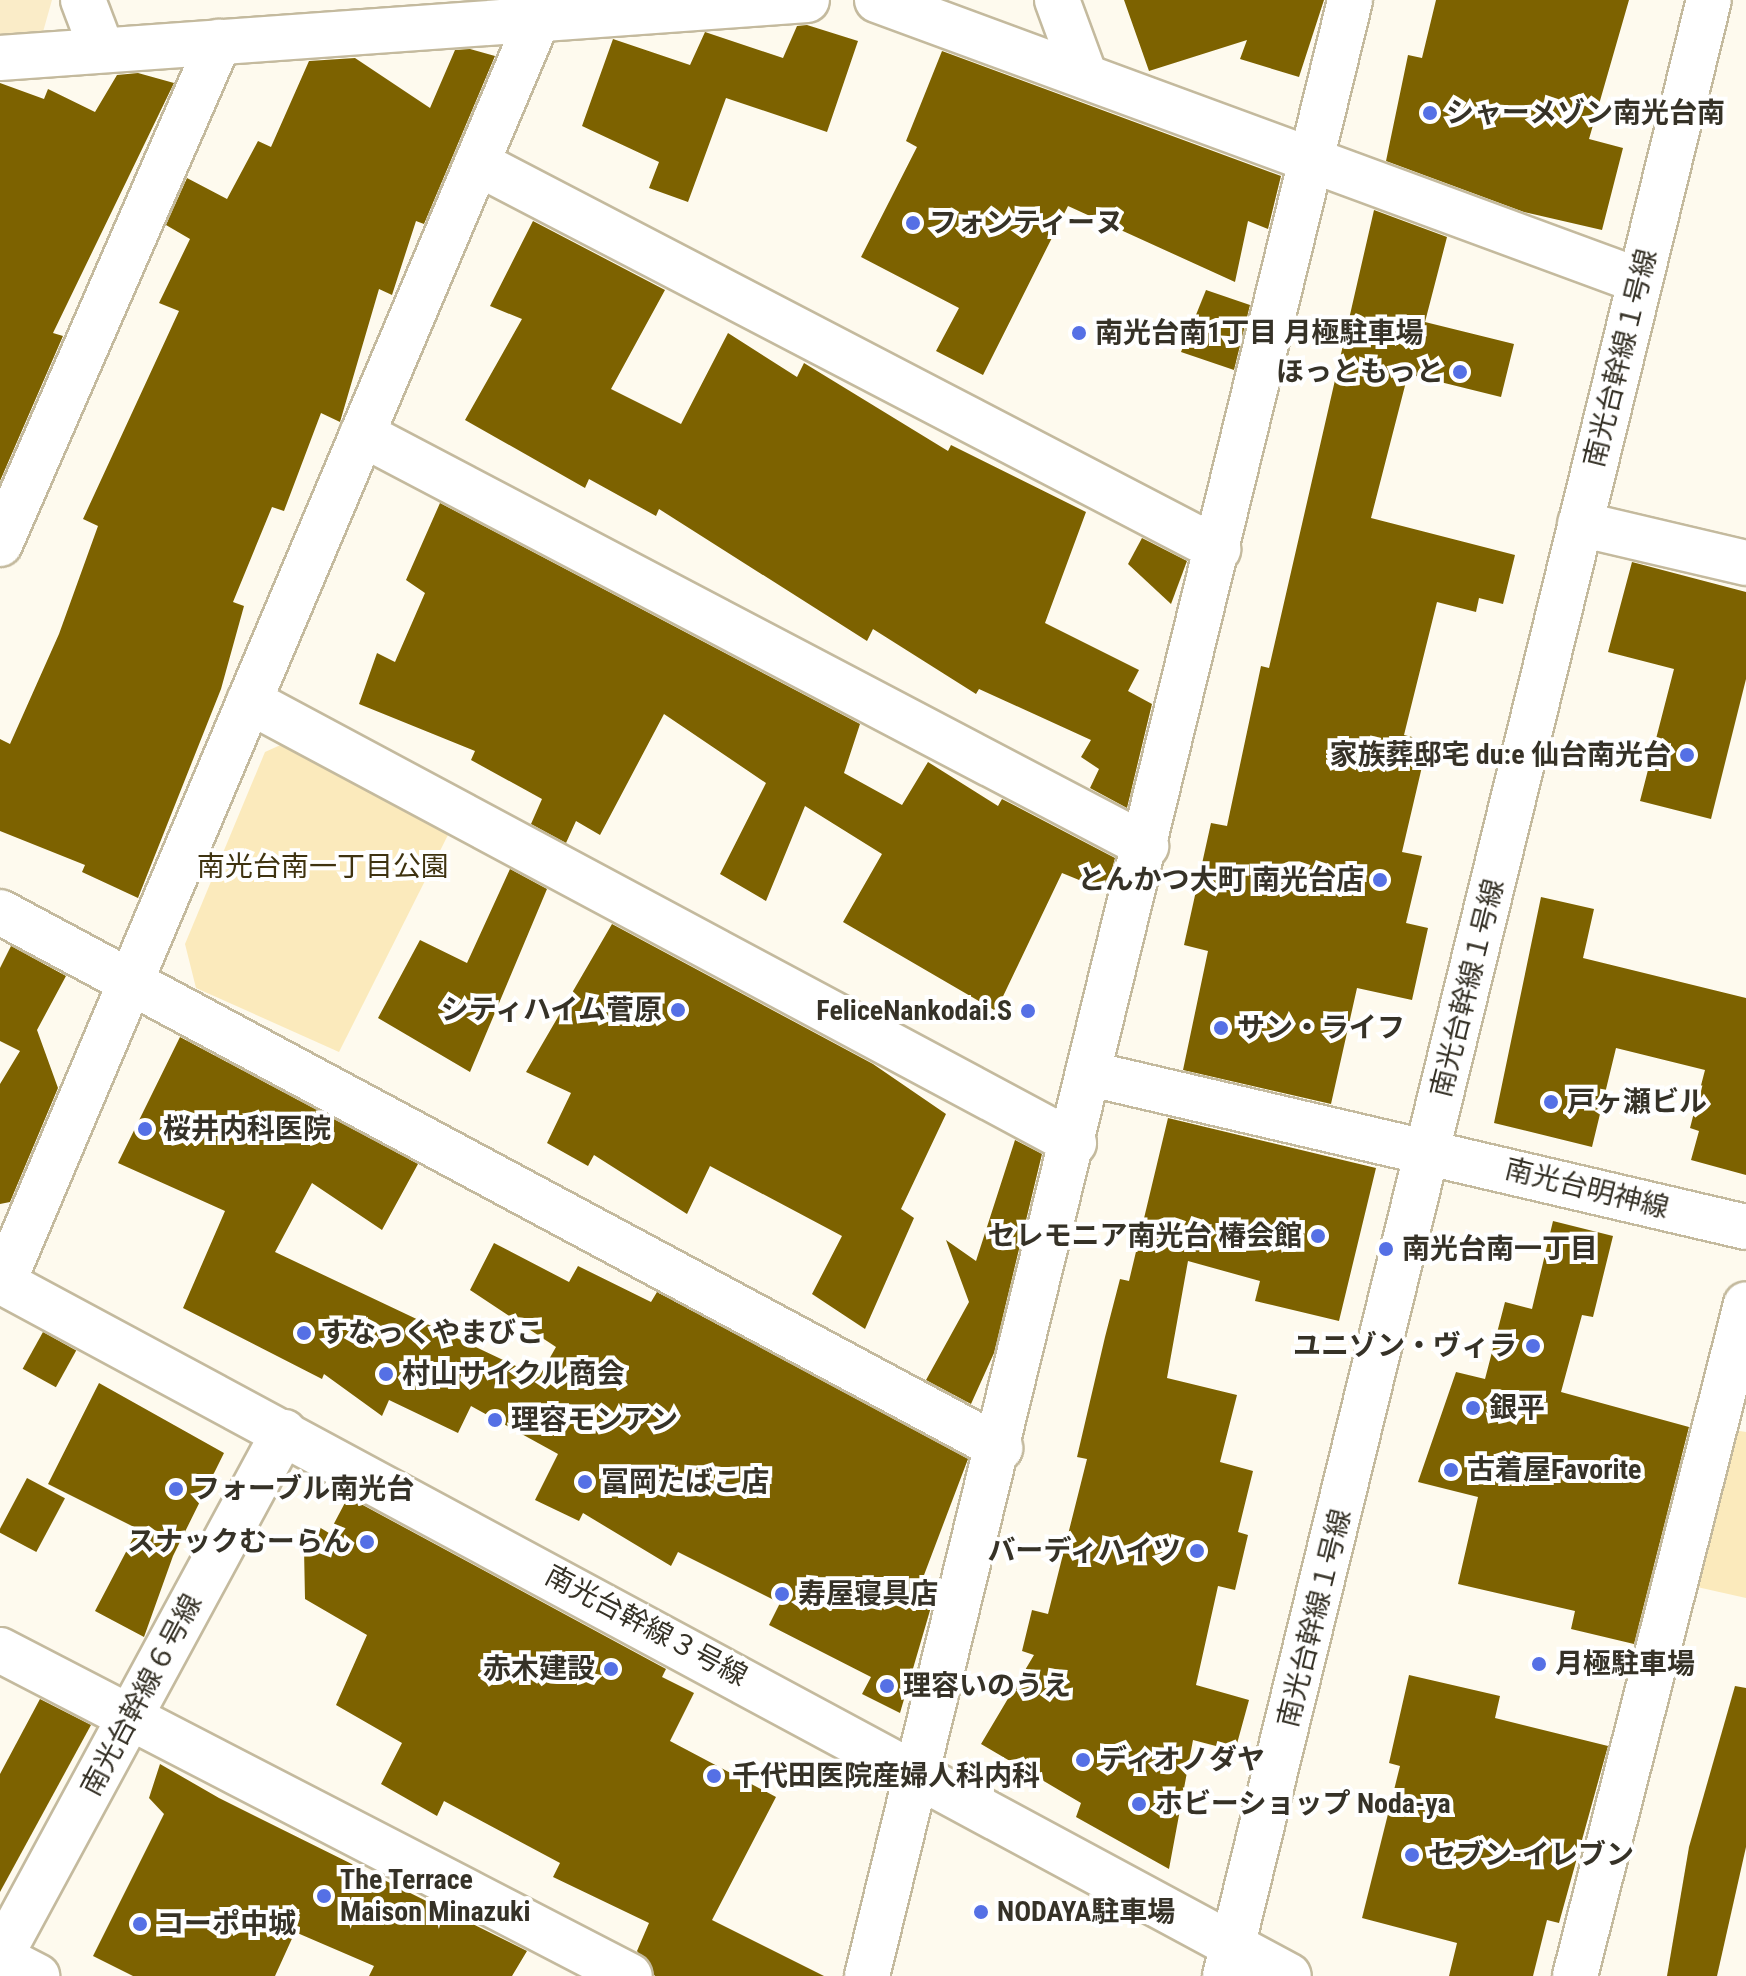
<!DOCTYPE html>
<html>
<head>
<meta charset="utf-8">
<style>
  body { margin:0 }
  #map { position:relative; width:1746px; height:1976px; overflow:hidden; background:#fefaee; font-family:"Roboto Condensed","Noto Sans JP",sans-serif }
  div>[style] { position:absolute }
  .built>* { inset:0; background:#faecc8 }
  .green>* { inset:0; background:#fbeabc }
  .building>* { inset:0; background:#7d6200; transform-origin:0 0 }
  .roads { filter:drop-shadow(2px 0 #c4ba9e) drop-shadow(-2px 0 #c4ba9e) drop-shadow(0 2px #c4ba9e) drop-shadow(0 -2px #c4ba9e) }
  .minor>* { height:44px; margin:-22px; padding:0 22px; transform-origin:22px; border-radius:22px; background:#fff }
  .tertiary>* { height:44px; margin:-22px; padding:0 22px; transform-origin:22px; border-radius:22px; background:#fff }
  .dots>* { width:22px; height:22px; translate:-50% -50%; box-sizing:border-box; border:4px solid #fff; border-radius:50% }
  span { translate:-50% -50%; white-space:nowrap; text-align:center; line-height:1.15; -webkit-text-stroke:8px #fff; paint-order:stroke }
  .poi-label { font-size:28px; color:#363227; font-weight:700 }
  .left { translate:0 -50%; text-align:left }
  .right { translate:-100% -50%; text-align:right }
  .street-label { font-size:28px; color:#363227 }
  .park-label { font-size:28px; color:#3f3310 }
</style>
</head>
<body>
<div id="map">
  <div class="built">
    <i style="clip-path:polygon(0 0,52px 0,41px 39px,0 42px)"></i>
  </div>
  <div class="green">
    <i style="clip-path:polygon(296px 738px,454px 823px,339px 1052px,196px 988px,185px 944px,265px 752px)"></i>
    <i style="clip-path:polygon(1734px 1430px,1746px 1432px,1746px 1598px,1697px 1587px)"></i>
  </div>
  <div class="building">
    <i style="clip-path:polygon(1124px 0,1324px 0,1299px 77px,1240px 59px,1247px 40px,1149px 71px)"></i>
    <i style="clip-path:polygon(1436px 0,1629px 0,1589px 139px,1623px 148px,1602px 230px,1524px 212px,1386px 161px,1408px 55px,1422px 58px)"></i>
    <i style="clip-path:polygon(807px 25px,858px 41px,827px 132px,726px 98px,688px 202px,649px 188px,659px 162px,582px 126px,613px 39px,690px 65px,705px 32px,783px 58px,797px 26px)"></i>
    <i style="clip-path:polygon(470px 49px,495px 56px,424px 224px,416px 221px,392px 295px,379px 289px,340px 422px,321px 413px,284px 511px,272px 507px,233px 602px,244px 606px,221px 689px,138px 898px,82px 872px,85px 865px,0 831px,0 739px,10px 744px,59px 634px,98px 526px,83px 519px,179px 311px,159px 303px,190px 239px,166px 225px,187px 178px,227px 199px,258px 141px,271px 147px,309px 61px,355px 58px,430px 108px,455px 50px)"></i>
    <i style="clip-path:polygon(942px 51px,1281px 176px,1268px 229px,1248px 221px,1235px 282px,1068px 206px,983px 375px,936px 351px,959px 308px,861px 257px,917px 147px,906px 141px)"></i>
    <i style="clip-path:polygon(138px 73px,174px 83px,53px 333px,63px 336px,0 481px,0 83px,44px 99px,48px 89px,95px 112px,117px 75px)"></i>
    <i style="clip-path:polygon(1374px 210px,1447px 237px,1425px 322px,1514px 344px,1501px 397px,1408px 374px,1371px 518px,1515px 555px,1503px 604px,1479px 598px,1476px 612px,1437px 602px,1404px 735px,1428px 741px,1402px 852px,1422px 856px,1406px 923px,1428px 928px,1412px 1000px,1357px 988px,1331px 1104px,1183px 1070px,1208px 951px,1184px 945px,1211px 823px,1227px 826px,1261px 666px,1269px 668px)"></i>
    <i style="clip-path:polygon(533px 221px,665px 290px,611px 389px,681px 424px,728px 333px,797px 377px,804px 363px,948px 451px,951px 445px,1086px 512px,1045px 623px,1139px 670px,1128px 691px,1152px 704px,1127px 808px,1090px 788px,1099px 769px,1081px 757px,1091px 740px,979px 689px,976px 694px,873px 629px,867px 641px,659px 509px,656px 516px,589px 479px,585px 488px,465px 420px,522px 319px,490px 306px)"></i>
    <i style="clip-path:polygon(1206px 290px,1250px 305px,1234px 370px,1181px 352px)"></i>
    <i style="clip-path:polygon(440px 503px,860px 724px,844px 773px,902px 805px,928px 762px,998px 806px,1002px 799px,1115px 858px,1106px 891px,1062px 873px,996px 1011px,843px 922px,882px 854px,805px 806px,766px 901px,720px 874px,766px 783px,664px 714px,600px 835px,576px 821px,566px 843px,531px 824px,542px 799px,471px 760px,475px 751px,359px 704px,377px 653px,395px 662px,425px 593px,406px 580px)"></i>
    <i style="clip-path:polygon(1142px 538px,1187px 561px,1171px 604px,1128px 564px)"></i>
    <i style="clip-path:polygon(1632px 562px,1746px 592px,1746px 679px,1711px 819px,1640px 801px,1674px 669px,1608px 652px)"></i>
    <i style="clip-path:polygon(510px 869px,547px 889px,470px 1072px,378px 1018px,420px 940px,467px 963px)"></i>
    <i style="clip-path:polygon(1541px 897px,1594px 909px,1583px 958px,1746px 998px,1746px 1175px,1691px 1160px,1699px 1131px,1690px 1128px,1705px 1070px,1616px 1048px,1592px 1147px,1494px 1123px)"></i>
    <i style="clip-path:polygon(612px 924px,873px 1064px,946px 1114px,901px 1209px,914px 1218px,865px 1329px,812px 1294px,842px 1236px,710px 1166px,687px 1214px,594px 1155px,588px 1166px,547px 1143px,571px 1093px,526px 1072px)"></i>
    <i style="clip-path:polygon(11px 946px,66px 976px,37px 1030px,58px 1088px,10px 1202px,0 1204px,0 1084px,20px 1051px,0 1041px,0 968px)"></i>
    <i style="clip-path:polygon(180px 1037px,418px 1164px,382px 1230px,312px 1183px,275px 1252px,539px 1377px,556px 1347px,470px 1290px,494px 1243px,569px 1282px,578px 1266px,651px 1302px,657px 1292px,968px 1459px,921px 1583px,936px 1590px,900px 1713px,862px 1694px,871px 1677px,769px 1625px,780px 1603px,678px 1552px,671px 1566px,583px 1513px,579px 1521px,535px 1500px,558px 1454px,471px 1406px,458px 1433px,389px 1400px,382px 1416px,324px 1374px,322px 1379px,183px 1308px,225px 1211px,118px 1163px)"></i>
    <i style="clip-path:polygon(1168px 1118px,1376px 1168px,1339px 1321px,1255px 1301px,1260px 1281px,1188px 1261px,1167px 1378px,1237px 1395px,1220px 1462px,1253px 1471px,1238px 1532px,1248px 1535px,1235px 1590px,1218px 1586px,1196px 1685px,1249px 1700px,1235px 1751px,1193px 1740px,1169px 1869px,1076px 1817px,1081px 1803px,981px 1744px,1034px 1655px,1022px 1651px,1032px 1610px,1048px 1614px,1087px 1459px,1077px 1457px,1105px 1337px,1120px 1279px,1129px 1281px)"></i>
    <i style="clip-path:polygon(1015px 1140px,1042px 1154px,994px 1353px,971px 1404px,926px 1380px,969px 1302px,946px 1240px,976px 1261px)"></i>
    <i style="clip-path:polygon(1553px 1221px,1613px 1236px,1593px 1317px,1582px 1315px,1561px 1392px,1689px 1427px,1634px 1644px,1571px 1629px,1575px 1611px,1458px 1584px,1478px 1497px,1418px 1482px,1456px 1372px,1485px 1379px,1505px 1302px,1532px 1309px)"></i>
    <i style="left:43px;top:1332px;width:38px;height:42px;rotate:29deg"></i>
    <i style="clip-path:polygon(99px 1383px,224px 1453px,173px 1556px,144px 1637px,95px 1611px,138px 1529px,48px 1484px)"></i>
    <i style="left:27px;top:1478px;width:43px;height:61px;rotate:28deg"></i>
    <i style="clip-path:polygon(348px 1497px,666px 1669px,662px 1677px,694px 1693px,670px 1741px,776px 1797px,712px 1920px,824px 1976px,655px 1976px,637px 1951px,649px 1923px,553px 1877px,560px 1863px,444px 1801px,437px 1816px,381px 1784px,402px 1743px,336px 1705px,367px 1635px,305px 1599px,304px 1549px,319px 1527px,329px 1533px)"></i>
    <i style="clip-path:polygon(1409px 1675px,1500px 1696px,1495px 1718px,1608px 1746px,1559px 1923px,1547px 1920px,1533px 1976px,1449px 1976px,1457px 1943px,1362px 1918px,1400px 1766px,1389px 1763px)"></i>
    <i style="clip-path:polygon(1735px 1686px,1746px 1688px,1746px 1847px,1717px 1976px,1667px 1976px,1689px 1847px)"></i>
    <i style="clip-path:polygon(40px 1699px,91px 1725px,0 1892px,0 1774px)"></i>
    <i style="clip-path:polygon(160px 1764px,219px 1798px,527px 1951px,512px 1976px,369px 1976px,374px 1966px,295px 1932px,275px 1976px,133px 1976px,93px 1956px,164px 1814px,149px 1798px)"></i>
  </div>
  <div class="roads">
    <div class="minor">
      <i style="left:83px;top:0;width:53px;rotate:69.2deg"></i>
      <i style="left:877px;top:0;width:813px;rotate:20.22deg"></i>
      <i style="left:1057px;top:0;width:81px;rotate:69.8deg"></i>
      <i style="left:0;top:58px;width:809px;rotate:-4.11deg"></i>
      <i style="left:477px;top:163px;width:836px;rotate:27.52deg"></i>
      <i style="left:362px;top:434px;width:886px;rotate:27.72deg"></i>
      <i style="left:1580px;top:524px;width:171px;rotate:13.2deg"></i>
      <i style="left:0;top:544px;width:548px;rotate:-66.43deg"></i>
      <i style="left:249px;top:701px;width:936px;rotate:28.18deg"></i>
      <i style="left:0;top:912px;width:1135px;rotate:28.19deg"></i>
      <i style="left:1091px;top:1074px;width:673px;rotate:13.15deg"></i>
      <i style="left:3px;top:1283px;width:1373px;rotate:-67.06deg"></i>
      <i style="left:0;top:1650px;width:709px;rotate:27.36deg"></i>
      <i style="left:0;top:1957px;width:42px;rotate:27.2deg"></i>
      <i style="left:867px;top:1976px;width:2034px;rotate:-76.26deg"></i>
      <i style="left:1575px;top:1976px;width:693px;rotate:-75.72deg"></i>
    </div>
    <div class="tertiary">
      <i style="left:0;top:1281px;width:1464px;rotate:28.33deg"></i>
      <i style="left:0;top:1957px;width:597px;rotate:-61.59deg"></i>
      <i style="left:1225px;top:1976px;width:2034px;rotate:-76.24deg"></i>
    </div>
  </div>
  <div class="dots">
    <i style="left:1430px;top:113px;background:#5570e5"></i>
    <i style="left:913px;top:223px;background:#5570e5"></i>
    <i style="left:1079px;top:333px;background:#5570e5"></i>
    <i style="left:1460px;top:372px;background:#5570e5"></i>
    <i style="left:1687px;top:755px;background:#5570e5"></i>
    <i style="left:1380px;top:880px;background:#5570e5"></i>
    <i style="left:678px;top:1010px;background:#5570e5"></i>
    <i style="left:1028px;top:1011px;background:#5570e5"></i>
    <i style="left:1221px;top:1028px;background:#5570e5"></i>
    <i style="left:1551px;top:1102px;background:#5570e5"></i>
    <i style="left:145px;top:1129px;background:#5570e5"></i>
    <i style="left:1318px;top:1236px;background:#5570e5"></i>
    <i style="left:1386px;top:1249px;background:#5570e5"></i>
    <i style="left:304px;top:1333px;background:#5570e5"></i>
    <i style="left:1533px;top:1346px;background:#5570e5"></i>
    <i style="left:386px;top:1374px;background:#5570e5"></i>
    <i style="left:1473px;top:1408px;background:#5570e5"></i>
    <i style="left:495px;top:1420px;background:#5570e5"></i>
    <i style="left:1451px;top:1470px;background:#5570e5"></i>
    <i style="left:585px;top:1482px;background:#5570e5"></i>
    <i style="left:176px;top:1489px;background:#5570e5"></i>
    <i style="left:367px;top:1542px;background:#5570e5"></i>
    <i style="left:1197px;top:1551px;background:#5570e5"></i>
    <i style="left:782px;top:1594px;background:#5570e5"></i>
    <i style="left:1539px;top:1664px;background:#5570e5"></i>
    <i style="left:611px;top:1669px;background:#5570e5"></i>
    <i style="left:887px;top:1686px;background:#5570e5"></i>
    <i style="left:1083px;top:1760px;background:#5570e5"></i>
    <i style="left:714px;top:1776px;background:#5570e5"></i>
    <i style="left:1139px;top:1804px;background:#5570e5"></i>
    <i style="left:1412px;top:1855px;background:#5570e5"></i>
    <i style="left:324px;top:1896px;background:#5570e5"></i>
    <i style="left:981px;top:1912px;background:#5570e5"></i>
    <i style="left:140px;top:1924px;background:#5570e5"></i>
  </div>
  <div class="poi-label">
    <span class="left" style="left:1446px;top:113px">シャーメゾン南光台南</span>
    <span class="left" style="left:929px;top:223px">フォンティーヌ</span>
    <span class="left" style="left:1095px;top:333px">南光台南1丁目 月極駐車場</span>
    <span class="right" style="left:1444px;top:372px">ほっともっと</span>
    <span class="right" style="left:1671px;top:755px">家族葬邸宅 du:e 仙台南光台</span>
    <span class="right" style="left:1364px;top:880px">とんかつ大町 南光台店</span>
    <span class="right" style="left:662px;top:1010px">シティハイム菅原</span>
    <span class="right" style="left:1012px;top:1011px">FeliceNankodai.S</span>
    <span class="left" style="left:1237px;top:1028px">サン・ライフ</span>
    <span class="left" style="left:1567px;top:1102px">戸ヶ瀬ビル</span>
    <span class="left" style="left:163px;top:1129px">桜井内科医院</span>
    <span class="right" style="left:1302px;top:1236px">セレモニア南光台 椿会館</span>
    <span class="left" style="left:1402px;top:1249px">南光台南一丁目</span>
    <span class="left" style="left:320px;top:1333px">すなっくやまびこ</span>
    <span class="right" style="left:1517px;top:1346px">ユニゾン・ヴィラ</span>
    <span class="left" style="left:402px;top:1374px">村山サイクル商会</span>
    <span class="left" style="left:1489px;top:1408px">銀平</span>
    <span class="left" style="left:511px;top:1420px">理容モンアン</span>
    <span class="left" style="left:1467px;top:1470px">古着屋Favorite</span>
    <span class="left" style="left:601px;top:1482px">冨岡たばこ店</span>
    <span class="left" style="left:192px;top:1489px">フォーブル南光台</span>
    <span class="right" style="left:351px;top:1542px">スナックむーらん</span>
    <span class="right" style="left:1181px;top:1551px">バーディハイツ</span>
    <span class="left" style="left:798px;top:1594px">寿屋寝具店</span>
    <span class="left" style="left:1555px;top:1664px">月極駐車場</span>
    <span class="right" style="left:595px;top:1669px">赤木建設</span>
    <span class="left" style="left:903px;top:1686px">理容いのうえ</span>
    <span class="left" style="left:1099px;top:1760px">ディオノダヤ</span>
    <span class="left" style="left:732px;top:1776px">千代田医院産婦人科内科</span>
    <span class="left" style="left:1155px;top:1804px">ホビーショップ Noda-ya</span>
    <span class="left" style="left:1428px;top:1855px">セブン-イレブン</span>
    <span class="left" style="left:340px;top:1896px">The Terrace<br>Maison Minazuki</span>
    <span class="left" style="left:997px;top:1912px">NODAYA駐車場</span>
    <span class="left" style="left:156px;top:1924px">コーポ中城</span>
  </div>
  <div class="street-label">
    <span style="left:1621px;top:358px;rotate:-76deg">南光台幹線１号線</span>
    <span style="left:1468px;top:988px;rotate:-76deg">南光台幹線１号線</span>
    <span style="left:1587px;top:1189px;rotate:14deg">南光台明神線</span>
    <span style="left:1315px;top:1618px;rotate:-76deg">南光台幹線１号線</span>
    <span style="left:646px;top:1626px;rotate:28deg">南光台幹線３号線</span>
    <span style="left:142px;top:1695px;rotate:-62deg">南光台幹線６号線</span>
  </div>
  <div class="park-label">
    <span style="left:323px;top:867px">南光台南一丁目公園</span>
  </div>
</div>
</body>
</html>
